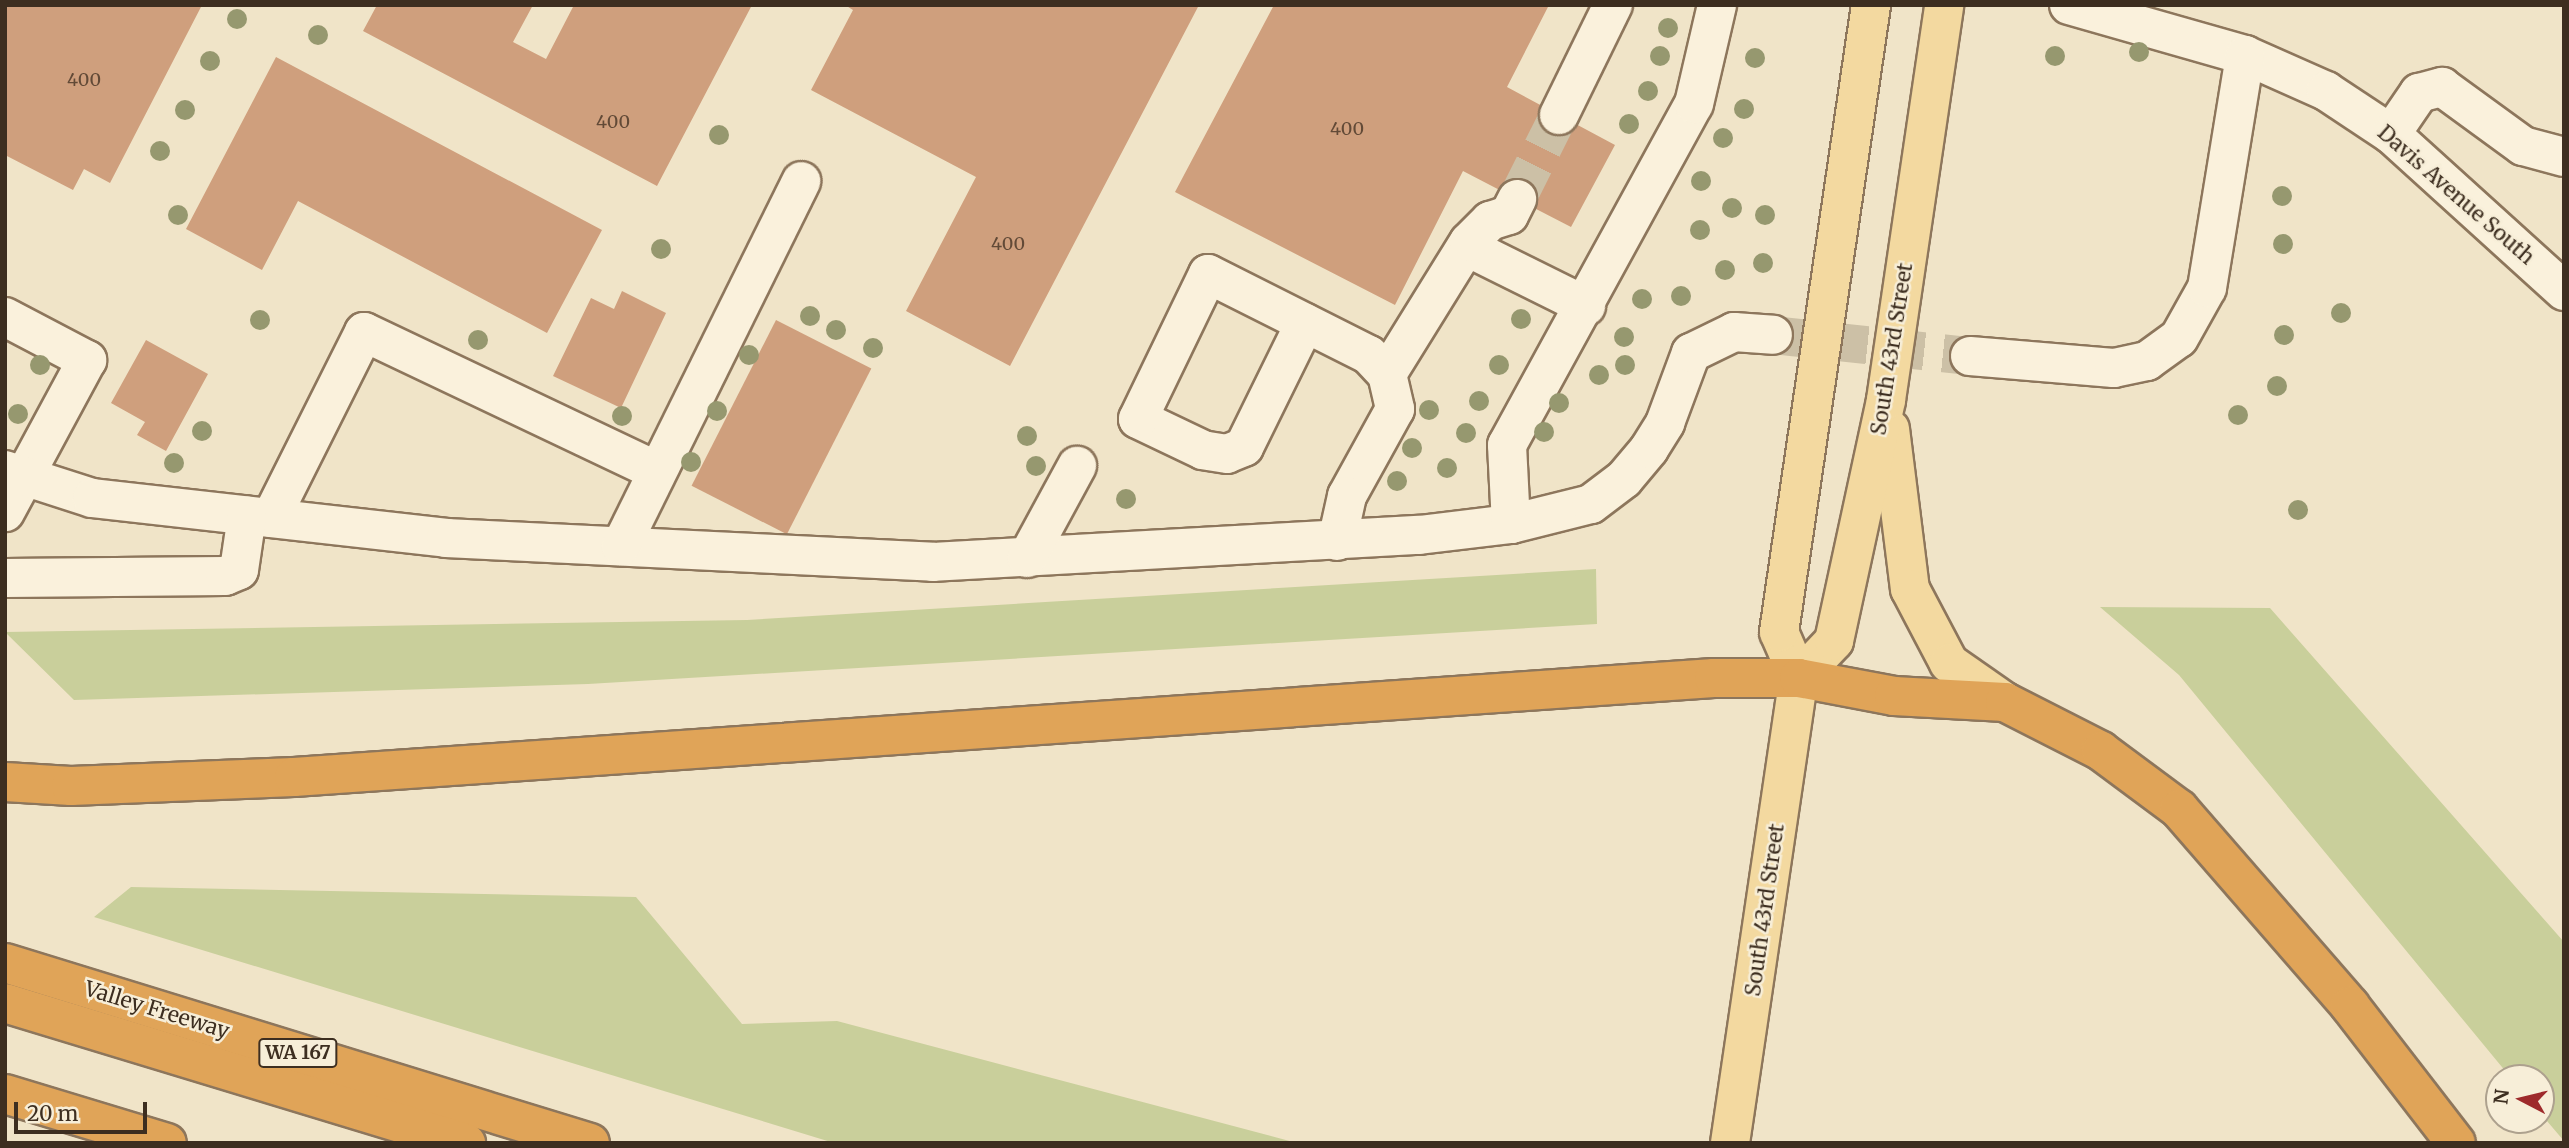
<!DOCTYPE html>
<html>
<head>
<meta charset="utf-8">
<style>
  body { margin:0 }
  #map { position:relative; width:2569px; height:1148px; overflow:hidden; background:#f0e4c8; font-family:Merriweather,serif }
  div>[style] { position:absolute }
  .green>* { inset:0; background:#c9cf9b }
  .building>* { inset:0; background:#cf9f7d; transform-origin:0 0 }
  .minor-tunnel>* { height:38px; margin-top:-19px; transform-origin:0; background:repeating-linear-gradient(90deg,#ccc0a6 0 38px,transparent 0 57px) }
  .roads { filter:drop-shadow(2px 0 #8d765c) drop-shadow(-2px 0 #8d765c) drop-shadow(0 2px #8d765c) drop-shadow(0 -2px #8d765c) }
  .minor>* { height:38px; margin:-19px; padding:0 19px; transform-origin:19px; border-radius:19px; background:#faf1dc }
  .major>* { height:38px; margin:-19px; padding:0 19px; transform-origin:19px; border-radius:19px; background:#f3d9a0 }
  .highway>* { height:38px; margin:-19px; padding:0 19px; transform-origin:19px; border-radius:19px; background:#e0a458 }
  .trees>* { width:20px; height:20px; margin:-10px; border-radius:50%; background:#96986f }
  span { translate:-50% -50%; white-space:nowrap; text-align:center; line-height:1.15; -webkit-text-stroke:5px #f7eed8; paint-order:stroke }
  .number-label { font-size:18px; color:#624a37 }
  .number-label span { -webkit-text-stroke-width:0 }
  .shield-label span { padding:2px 5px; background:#f7eed8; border:2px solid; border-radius:5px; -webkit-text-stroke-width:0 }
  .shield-label { font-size:19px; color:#3d2e20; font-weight:700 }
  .street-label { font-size:21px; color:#3d2e20 }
  .frame { position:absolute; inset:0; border:7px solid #3d2e20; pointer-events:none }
  .north { position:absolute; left:2485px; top:1064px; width:70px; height:70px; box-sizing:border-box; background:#f7eed8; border:2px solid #ada18e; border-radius:50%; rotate:277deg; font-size:19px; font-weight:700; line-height:28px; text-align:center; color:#3d2e20 }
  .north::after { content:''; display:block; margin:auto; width:24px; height:32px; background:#9e2a2b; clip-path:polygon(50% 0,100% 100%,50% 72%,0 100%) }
  .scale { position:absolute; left:14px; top:1102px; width:133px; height:32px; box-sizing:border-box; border:4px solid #3d2e20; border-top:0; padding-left:9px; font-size:21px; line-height:24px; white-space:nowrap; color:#3d2e20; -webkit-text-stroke:5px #f7eed8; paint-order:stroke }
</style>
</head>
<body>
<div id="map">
  <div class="green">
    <i style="clip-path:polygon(1596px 569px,1597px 624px,588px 684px,74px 700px,5px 632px,747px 620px)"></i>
    <i style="clip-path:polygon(2100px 607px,2270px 608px,2564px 942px,2564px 1141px,2541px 1114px,2541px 1078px,2511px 1078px,2179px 675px)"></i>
    <i style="clip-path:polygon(131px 887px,636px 897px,742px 1024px,837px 1021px,1297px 1143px,834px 1143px,94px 917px)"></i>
  </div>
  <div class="building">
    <i style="clip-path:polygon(5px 5px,202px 5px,110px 183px,84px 169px,73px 190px,5px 155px)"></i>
    <i style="clip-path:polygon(377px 5px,533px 5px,513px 42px,546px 59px,574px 5px,752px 5px,657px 186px,363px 31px)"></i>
    <i style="clip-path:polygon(845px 5px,1199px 5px,1010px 366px,906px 311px,976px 177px,811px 90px,853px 10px)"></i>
    <i style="clip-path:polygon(1274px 5px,1549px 5px,1507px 87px,1615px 145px,1571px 227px,1463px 171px,1395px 305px,1175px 192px)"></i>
    <i style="clip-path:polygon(276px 57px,602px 230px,547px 333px,298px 201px,262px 270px,186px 229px)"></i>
    <i style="clip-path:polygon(622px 291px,666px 313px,621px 408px,553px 376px,591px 298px,614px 309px)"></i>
    <i style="left:776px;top:320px;width:107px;height:186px;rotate:27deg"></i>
    <i style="clip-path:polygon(146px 340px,208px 374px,166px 451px,137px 435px,145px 422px,111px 403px)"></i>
  </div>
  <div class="minor-tunnel">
    <i style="left:1517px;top:199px;width:94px;rotate:-63.4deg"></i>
    <i style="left:1773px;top:335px;width:198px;rotate:6.1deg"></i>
  </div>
  <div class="roads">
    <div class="minor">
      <i style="left:2069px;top:5px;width:183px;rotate:15.9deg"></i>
      <i style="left:2245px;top:55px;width:89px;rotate:24deg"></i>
      <i style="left:2326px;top:91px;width:78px;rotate:33.5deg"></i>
      <i style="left:2391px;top:134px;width:234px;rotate:42.2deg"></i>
      <i style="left:1559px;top:115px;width:123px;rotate:-63.9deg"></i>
      <i style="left:2391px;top:134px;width:50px;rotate:-55.7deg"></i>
      <i style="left:2419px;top:93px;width:24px;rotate:-15deg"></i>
      <i style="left:2442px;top:87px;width:100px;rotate:36.1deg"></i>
      <i style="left:2523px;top:146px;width:42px;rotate:15deg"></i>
      <i style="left:1467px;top:247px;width:133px;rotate:26.4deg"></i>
      <i style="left:5px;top:317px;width:93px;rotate:27.7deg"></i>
      <i style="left:87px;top:360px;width:173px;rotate:118.3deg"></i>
      <i style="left:1305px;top:323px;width:138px;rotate:116.2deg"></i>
      <i style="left:1244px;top:447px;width:18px;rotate:158deg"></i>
      <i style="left:1227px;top:454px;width:24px;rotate:-171deg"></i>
      <i style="left:1203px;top:450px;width:72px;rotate:-154.5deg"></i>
      <i style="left:1138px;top:419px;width:161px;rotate:-64.2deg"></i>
      <i style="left:1208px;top:274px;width:180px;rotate:26.7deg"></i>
      <i style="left:1369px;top:355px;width:26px;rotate:47deg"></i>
      <i style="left:1387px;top:374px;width:36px;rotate:77deg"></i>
      <i style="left:1395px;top:409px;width:99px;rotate:118.9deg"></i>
      <i style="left:1347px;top:496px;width:46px;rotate:102.5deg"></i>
      <i style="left:1970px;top:356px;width:144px;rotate:4.8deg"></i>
      <i style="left:2114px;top:368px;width:34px;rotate:-12deg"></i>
      <i style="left:2147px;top:361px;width:39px;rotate:-36deg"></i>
      <i style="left:2179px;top:338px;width:57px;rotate:-60.8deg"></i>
      <i style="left:2207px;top:288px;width:236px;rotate:-80.7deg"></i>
      <i style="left:1387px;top:374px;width:155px;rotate:-58.2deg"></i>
      <i style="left:1469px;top:242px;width:30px;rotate:-45deg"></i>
      <i style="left:1490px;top:221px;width:20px;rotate:-18deg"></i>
      <i style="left:1509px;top:215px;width:18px;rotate:-63deg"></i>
      <i style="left:5px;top:470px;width:91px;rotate:17.8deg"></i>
      <i style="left:92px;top:498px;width:356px;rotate:6.4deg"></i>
      <i style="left:446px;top:538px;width:488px;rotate:2.8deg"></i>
      <i style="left:933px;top:562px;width:487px;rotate:-3.2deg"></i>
      <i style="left:1419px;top:535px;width:93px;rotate:-6.8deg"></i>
      <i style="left:1511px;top:524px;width:82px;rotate:-14deg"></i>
      <i style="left:1591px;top:504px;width:41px;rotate:-37.1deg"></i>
      <i style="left:1624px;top:479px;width:39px;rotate:-50deg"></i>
      <i style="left:1649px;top:449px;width:31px;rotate:-58deg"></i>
      <i style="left:1665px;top:423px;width:75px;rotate:-69.6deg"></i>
      <i style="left:1691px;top:353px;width:48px;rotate:-26deg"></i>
      <i style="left:1734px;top:332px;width:39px;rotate:4deg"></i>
      <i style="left:271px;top:518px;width:208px;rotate:-63.4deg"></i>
      <i style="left:364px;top:332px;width:324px;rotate:25.4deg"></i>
      <i style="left:1511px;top:524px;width:79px;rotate:-92.9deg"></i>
      <i style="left:1507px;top:445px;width:389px;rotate:-61.3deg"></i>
      <i style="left:1694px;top:104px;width:102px;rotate:-76.9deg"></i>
      <i style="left:621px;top:546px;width:407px;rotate:-63.7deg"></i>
      <i style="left:1027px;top:558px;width:105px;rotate:-61.5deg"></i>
      <i style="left:5px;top:578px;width:220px;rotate:-0.5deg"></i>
      <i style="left:225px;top:576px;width:15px;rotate:-23deg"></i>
      <i style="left:239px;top:570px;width:55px;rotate:-81.6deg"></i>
    </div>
    <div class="major">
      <i style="left:1890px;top:429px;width:161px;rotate:82.9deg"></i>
      <i style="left:1910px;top:589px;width:84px;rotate:62.2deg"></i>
      <i style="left:1949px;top:663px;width:68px;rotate:34.9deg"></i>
      <i style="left:1799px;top:678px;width:51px;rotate:-46.6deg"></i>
      <i style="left:1834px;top:641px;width:247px;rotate:-77.8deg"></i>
      <i style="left:1886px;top:400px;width:399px;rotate:-81.6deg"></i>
      <i style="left:1730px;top:1143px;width:470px;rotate:-81.6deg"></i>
      <i style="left:1799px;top:678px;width:50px;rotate:-113.5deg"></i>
      <i style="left:1779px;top:632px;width:634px;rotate:-81.65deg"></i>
    </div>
    <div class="highway">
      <i style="left:5px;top:782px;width:66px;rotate:3.5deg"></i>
      <i style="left:71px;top:786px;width:223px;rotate:-2.3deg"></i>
      <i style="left:294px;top:777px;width:1423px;rotate:-3.99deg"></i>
      <i style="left:1714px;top:678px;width:85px"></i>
      <i style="left:1799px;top:678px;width:97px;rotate:10.7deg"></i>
      <i style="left:1894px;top:696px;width:111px;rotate:3.1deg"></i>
      <i style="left:2005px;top:702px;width:108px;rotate:27deg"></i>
      <i style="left:2101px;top:751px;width:97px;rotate:36.6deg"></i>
      <i style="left:2179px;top:809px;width:261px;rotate:49deg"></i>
      <i style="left:2350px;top:1006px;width:173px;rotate:52.3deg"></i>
      <i style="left:5px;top:963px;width:612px;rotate:17.1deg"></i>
      <i style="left:5px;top:1003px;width:482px;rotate:16.9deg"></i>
      <i style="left:5px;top:1094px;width:169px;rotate:16.8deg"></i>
    </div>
  </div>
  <div class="trees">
    <i style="left:237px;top:19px"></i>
    <i style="left:1668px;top:28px"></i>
    <i style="left:318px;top:35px"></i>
    <i style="left:2139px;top:52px"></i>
    <i style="left:1660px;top:56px"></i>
    <i style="left:2055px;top:56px"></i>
    <i style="left:1755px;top:58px"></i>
    <i style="left:210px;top:61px"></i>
    <i style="left:1648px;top:91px"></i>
    <i style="left:1744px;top:109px"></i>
    <i style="left:185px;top:110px"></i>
    <i style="left:1629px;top:124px"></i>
    <i style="left:719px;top:135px"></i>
    <i style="left:1723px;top:138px"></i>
    <i style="left:160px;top:151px"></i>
    <i style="left:1701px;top:181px"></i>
    <i style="left:2282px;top:196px"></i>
    <i style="left:1732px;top:208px"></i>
    <i style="left:178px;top:215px"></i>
    <i style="left:1765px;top:215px"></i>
    <i style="left:1700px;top:230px"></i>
    <i style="left:2283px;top:244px"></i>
    <i style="left:661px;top:249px"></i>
    <i style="left:1763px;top:263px"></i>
    <i style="left:1725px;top:270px"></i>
    <i style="left:1681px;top:296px"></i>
    <i style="left:1642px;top:299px"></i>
    <i style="left:2341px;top:313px"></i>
    <i style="left:810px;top:316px"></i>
    <i style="left:1521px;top:319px"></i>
    <i style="left:260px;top:320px"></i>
    <i style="left:836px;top:330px"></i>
    <i style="left:2284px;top:335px"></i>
    <i style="left:1624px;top:337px"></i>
    <i style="left:478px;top:340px"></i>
    <i style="left:873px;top:348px"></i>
    <i style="left:749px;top:355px"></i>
    <i style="left:40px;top:365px"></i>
    <i style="left:1499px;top:365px"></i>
    <i style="left:1625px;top:365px"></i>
    <i style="left:1599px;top:375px"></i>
    <i style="left:2277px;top:386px"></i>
    <i style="left:1479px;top:401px"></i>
    <i style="left:1559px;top:403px"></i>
    <i style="left:1429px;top:410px"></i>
    <i style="left:717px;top:411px"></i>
    <i style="left:18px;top:414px"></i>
    <i style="left:2238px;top:415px"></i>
    <i style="left:622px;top:416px"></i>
    <i style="left:202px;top:431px"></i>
    <i style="left:1544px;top:432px"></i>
    <i style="left:1466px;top:433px"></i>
    <i style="left:1027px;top:436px"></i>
    <i style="left:1412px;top:448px"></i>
    <i style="left:691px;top:462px"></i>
    <i style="left:174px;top:463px"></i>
    <i style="left:1036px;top:466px"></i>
    <i style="left:1447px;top:468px"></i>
    <i style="left:1397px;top:481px"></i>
    <i style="left:1126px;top:499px"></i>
    <i style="left:2298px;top:510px"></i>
  </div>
  <div class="number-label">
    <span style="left:84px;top:80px">400</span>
    <span style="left:613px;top:122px">400</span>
    <span style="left:1347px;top:129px">400</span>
    <span style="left:1008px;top:244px">400</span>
  </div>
  <div class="shield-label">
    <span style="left:298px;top:1053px">WA 167</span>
  </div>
  <div class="street-label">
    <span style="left:2456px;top:195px;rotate:41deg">Davis Avenue South</span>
    <span style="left:1892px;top:349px;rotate:-81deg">South 43rd Street</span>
    <span style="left:1765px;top:910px;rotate:-82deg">South 43rd Street</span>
    <span style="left:157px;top:1010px;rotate:17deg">Valley Freeway</span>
  </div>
  <div class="frame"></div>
  <div class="north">N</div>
  <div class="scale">20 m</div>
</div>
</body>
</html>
